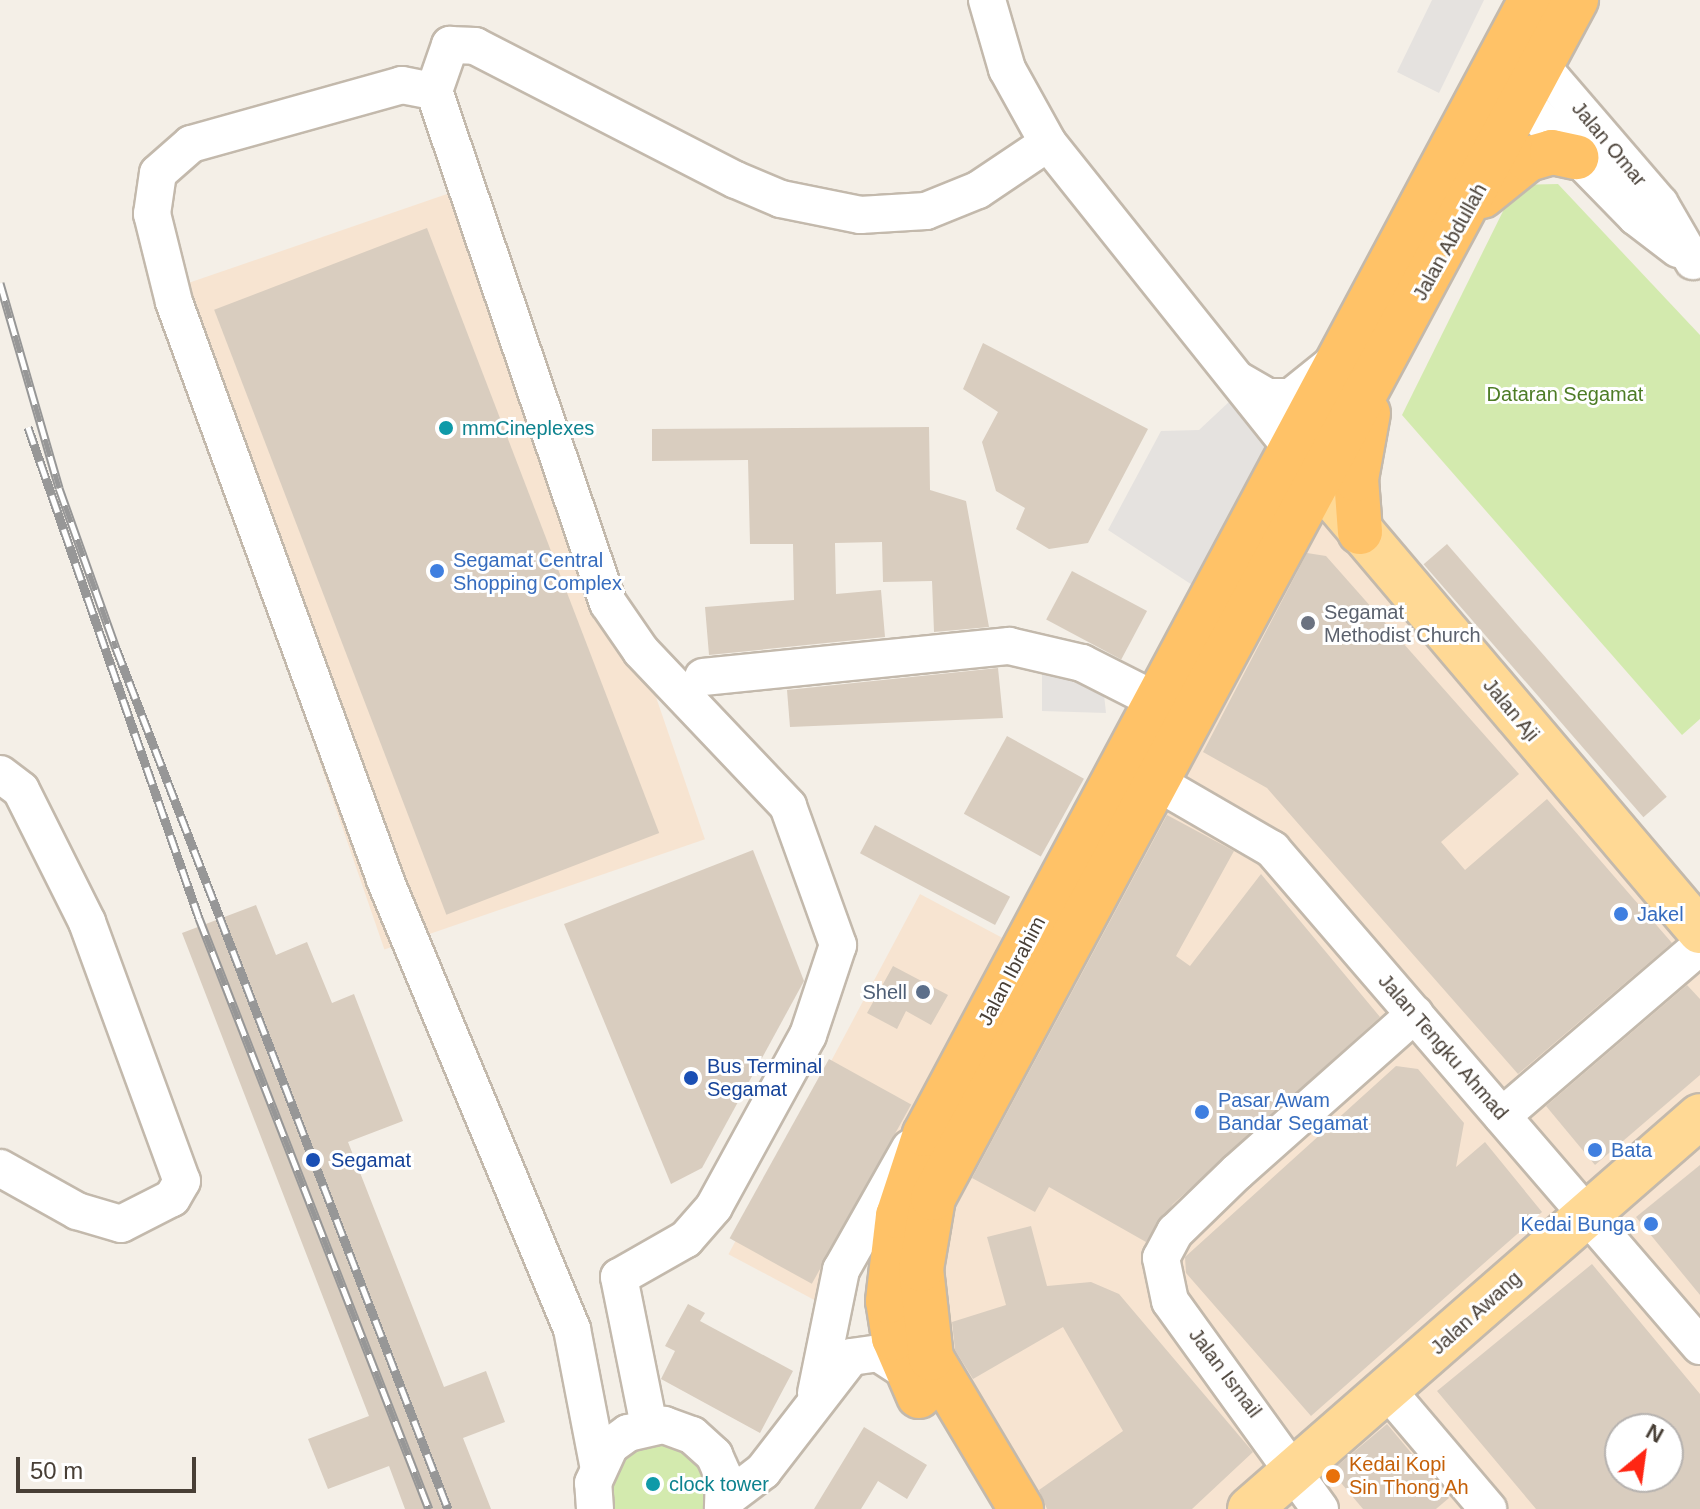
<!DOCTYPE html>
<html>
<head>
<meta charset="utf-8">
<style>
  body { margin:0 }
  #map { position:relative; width:1700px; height:1509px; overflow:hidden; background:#f4efe7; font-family:Arial,sans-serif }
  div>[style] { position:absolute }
  .commercial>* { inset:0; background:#f7e4d1; transform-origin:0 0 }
  .green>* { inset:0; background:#d3eaae }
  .parking>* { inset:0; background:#e5e2df }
  .building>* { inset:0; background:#d9cdbf; transform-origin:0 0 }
  .roads { filter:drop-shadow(2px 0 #c3b9ac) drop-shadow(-2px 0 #c3b9ac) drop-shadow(0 2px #c3b9ac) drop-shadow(0 -2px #c3b9ac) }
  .minor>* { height:36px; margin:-18px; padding:0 18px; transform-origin:18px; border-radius:18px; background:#fff }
  .major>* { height:44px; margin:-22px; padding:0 22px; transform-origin:22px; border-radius:22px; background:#ffd995 }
  .highway>* { height:44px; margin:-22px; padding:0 22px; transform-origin:22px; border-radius:22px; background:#ffc267 }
  .rail>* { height:9px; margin-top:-4.5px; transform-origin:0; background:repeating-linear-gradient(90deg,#fff 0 18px,#979797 0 36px); box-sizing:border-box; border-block:2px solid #979797 }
  .dots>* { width:22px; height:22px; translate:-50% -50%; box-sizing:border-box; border:4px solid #fff; border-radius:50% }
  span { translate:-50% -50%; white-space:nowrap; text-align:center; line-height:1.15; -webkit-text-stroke:6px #fff; paint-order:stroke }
  .street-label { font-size:20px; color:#483f36 }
  .park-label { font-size:20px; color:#4d7c26 }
  .culture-label { font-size:20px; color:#0d838f }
  .left { translate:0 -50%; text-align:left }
  .shop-label { font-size:20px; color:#366cbe }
  .right { translate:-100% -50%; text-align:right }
  .worship-label { font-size:20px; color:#5b616d }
  .service-label { font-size:20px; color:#4e5e75 }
  .transit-label { font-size:20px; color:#164399 }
  .food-label { font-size:20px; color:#c56008 }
  .north { position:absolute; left:1604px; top:1413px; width:80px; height:80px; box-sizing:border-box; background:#fff; border:2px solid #b6b2af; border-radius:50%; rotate:29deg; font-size:22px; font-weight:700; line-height:32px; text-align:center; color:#483f36 }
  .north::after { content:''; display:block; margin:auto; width:28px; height:36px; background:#ff2613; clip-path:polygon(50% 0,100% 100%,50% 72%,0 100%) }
  .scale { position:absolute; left:16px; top:1457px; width:180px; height:36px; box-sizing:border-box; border:4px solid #483f36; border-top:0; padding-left:10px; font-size:24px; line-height:28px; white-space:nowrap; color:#483f36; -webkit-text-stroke:6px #fff; paint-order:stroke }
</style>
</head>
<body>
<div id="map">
  <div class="commercial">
    <i style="left:479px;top:183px;width:694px;height:339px;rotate:71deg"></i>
    <i style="clip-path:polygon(evenodd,1318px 507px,1700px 953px,1700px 1509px,1040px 1509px,956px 1383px,937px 1298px,958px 1170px,1318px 507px,1620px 1429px,1668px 1429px,1668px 1477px,1620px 1477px,1620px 1429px)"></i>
    <i style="left:920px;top:894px;width:101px;height:408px;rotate:28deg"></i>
  </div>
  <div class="green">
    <i style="clip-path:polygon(1558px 184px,1700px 335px,1700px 719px,1682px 735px,1402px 415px,1516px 185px)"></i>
    <i style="clip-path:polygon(659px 1442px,696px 1460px,707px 1484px,704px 1509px,611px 1509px,614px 1468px,633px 1448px)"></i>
  </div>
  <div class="parking">
    <i style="clip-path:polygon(1432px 0,1484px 0,1439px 93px,1397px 72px)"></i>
    <i style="clip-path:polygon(1230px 401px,1273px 457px,1203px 592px,1108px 530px,1161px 431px,1199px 430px)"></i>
    <i style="clip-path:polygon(1042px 665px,1103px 685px,1106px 713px,1042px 711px)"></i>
  </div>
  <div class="building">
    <i style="left:427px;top:228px;width:648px;height:228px;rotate:69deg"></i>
    <i style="clip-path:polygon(983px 343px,1148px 429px,1088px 543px,1049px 549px,1016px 529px,1025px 508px,996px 491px,982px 442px,998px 412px,963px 389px)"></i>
    <i style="clip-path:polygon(929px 427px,930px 490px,966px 501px,989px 627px,934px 632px,932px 581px,883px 582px,882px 542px,835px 543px,836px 594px,881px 590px,885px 637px,709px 655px,705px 607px,794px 600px,793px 544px,750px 544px,748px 460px,652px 461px,652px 429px)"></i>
    <i style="left:1447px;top:544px;width:335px;height:31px;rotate:49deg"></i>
    <i style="clip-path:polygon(1307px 553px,1326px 556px,1519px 774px,1441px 842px,1465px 870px,1547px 799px,1672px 943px,1518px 1074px,1267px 788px,1203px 752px)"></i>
    <i style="left:1072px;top:571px;width:85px;height:55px;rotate:28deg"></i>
    <i style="clip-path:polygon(998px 668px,1003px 718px,790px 727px,787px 690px)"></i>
    <i style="left:1007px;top:736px;width:88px;height:89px;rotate:29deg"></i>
    <i style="clip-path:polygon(1167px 815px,1234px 851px,1176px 956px,1190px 966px,1261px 874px,1380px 1017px,1173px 1204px,1146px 1242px,1049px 1187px,1035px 1212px,972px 1178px)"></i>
    <i style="left:875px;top:825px;width:153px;height:32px;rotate:28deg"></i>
    <i style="clip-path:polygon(753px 850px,804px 981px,702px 1168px,671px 1184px,564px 924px)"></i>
    <i style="clip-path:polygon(256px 905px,276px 955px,307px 942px,332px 1003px,354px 994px,403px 1121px,348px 1142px,444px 1387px,486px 1371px,505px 1422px,463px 1438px,491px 1509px,405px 1509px,389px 1466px,328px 1489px,308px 1439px,369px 1416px,182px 933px)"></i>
    <i style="clip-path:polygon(893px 966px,948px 995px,931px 1025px,906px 1011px,897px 1029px,867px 1013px)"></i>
    <i style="clip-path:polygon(1687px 985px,1700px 999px,1700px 1075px,1595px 1165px,1546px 1106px)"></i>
    <i style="left:829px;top:1059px;width:94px;height:205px;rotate:29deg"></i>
    <i style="clip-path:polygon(1396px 1066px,1418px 1069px,1464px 1123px,1456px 1167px,1485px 1142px,1542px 1212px,1311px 1416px,1186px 1273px,1185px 1257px)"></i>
    <i style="clip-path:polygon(1700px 1165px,1700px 1295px,1636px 1217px)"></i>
    <i style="clip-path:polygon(1031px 1226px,1047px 1286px,1091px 1282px,1119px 1294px,1253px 1452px,1192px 1509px,1047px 1509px,1039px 1490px,1123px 1431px,1063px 1327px,973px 1379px,955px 1350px,952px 1322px,1006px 1305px,987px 1237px)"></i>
    <i style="clip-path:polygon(evenodd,1592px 1264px,1700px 1394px,1700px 1509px,1536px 1509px,1437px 1391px,1592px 1264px,1620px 1429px,1668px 1429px,1668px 1477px,1620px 1477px,1620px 1429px)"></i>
    <i style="clip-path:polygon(688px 1304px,705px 1313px,700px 1321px,793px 1371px,760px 1433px,661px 1379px,675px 1351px,665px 1346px)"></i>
    <i style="clip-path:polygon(1387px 1424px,1449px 1498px,1436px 1509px,1363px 1509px,1331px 1471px)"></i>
    <i style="clip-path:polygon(864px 1427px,927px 1465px,907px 1499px,878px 1481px,861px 1509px,814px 1509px)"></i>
  </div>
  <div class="roads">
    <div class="minor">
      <i style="left:987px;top:0;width:72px;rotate:73.8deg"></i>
      <i style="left:1007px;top:69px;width:85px;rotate:61deg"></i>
      <i style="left:1048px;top:143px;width:393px;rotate:51.4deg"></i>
      <i style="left:1524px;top:46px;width:208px;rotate:49.3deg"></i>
      <i style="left:1660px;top:204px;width:66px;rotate:59.9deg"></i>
      <i style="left:1504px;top:82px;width:189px;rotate:45.6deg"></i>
      <i style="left:1636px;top:217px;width:53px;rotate:37.3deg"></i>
      <i style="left:434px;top:91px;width:49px;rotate:-70.8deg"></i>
      <i style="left:450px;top:45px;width:25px;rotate:2deg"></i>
      <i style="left:475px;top:46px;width:293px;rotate:27.2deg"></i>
      <i style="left:736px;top:180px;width:49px;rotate:22.9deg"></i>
      <i style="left:781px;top:199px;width:81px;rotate:11.4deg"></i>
      <i style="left:860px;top:215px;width:66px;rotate:-3.5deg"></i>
      <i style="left:926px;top:211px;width:56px;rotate:-22deg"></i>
      <i style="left:978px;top:190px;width:84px;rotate:-33.9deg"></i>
      <i style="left:1240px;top:381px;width:32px;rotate:30deg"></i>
      <i style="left:1268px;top:397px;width:23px"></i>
      <i style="left:1291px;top:397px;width:53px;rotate:-38.8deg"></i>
      <i style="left:703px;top:677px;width:308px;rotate:-5.8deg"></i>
      <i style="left:1009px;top:646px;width:75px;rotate:13.1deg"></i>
      <i style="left:1082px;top:663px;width:86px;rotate:26.9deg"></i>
      <i style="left:0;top:774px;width:26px;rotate:37deg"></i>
      <i style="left:21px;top:790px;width:148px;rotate:63.4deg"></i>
      <i style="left:87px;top:922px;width:276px;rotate:69.9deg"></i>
      <i style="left:182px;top:1181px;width:20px;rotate:120deg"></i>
      <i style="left:172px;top:1198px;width:57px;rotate:153deg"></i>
      <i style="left:121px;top:1224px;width:46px;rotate:-163.5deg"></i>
      <i style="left:77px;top:1211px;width:88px;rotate:-150.8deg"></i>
      <i style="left:1158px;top:783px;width:132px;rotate:30.1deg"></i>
      <i style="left:1272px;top:849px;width:656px;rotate:49.27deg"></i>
      <i style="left:1502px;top:1116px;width:261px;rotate:-40.6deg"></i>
      <i style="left:1388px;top:1391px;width:155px;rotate:49.7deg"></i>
      <i style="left:816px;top:1393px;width:126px;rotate:-78.5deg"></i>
      <i style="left:841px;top:1270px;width:140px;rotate:-60.5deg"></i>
      <i style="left:598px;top:1464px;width:137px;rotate:-100.9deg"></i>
      <i style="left:572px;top:1329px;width:487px;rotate:-112.6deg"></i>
      <i style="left:385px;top:879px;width:614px;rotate:-110.09deg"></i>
      <i style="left:174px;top:302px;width:91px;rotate:-104deg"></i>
      <i style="left:152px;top:214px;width:41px;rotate:-81.7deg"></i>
      <i style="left:158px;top:173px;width:44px;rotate:-41.3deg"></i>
      <i style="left:191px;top:144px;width:219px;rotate:-15.6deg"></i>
      <i style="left:402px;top:85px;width:33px;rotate:11deg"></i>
      <i style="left:434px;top:91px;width:541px;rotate:71.23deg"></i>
      <i style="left:608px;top:603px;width:58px;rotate:55.5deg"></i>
      <i style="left:641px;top:651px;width:214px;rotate:46.5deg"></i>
      <i style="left:788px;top:806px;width:148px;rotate:70.2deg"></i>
      <i style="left:838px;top:945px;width:95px;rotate:108.4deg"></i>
      <i style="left:808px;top:1035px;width:196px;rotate:118.7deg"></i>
      <i style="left:714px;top:1207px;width:43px;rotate:131.2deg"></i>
      <i style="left:686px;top:1239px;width:77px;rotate:150.4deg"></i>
      <i style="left:619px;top:1277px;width:152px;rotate:78.6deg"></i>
      <i style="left:725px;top:1500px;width:48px;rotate:-37.3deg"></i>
      <i style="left:763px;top:1471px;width:144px;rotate:-52.3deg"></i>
      <i style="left:851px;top:1357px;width:27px;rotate:-8deg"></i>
      <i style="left:878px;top:1353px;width:33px;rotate:33deg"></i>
      <i style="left:595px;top:1509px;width:26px;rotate:-94deg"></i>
      <i style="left:593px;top:1483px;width:41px;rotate:-65.3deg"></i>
      <i style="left:610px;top:1446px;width:22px;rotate:-36deg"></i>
      <i style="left:628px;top:1433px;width:37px;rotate:-13deg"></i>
      <i style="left:664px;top:1425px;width:30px;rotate:20deg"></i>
      <i style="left:692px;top:1435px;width:30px;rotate:42deg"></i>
      <i style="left:714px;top:1455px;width:24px;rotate:66deg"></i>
      <i style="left:724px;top:1477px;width:32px;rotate:92deg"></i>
      <i style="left:1320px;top:1509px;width:256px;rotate:-125.8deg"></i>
      <i style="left:1170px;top:1301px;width:44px;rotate:-101.8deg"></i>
      <i style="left:1161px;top:1258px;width:30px;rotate:-62deg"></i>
      <i style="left:1175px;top:1232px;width:86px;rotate:-44.1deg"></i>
      <i style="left:1237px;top:1172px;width:238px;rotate:-41.6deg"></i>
    </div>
    <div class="major">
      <i style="left:1294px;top:452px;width:628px;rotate:49.72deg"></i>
      <i style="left:1250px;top:1509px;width:597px;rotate:-41.13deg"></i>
    </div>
    <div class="highway">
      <i style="left:1482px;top:196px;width:59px;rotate:-38.8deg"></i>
      <i style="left:1528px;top:159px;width:25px;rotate:-16deg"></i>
      <i style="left:1552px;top:152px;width:25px;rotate:12deg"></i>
      <i style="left:1360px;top:532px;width:53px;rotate:-94.3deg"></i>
      <i style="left:1356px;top:479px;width:67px;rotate:-79.7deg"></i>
      <i style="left:919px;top:1396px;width:63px;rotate:-113.3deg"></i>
      <i style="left:894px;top:1338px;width:37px;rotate:-99deg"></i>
      <i style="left:888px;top:1301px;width:86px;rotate:-83.3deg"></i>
      <i style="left:898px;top:1216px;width:86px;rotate:-71.8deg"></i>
      <i style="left:925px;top:1134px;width:1286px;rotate:-61.88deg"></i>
      <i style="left:1021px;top:1509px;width:176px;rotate:-120.8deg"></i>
      <i style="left:931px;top:1358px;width:90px;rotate:-96.4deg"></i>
      <i style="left:921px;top:1269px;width:72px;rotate:-80.4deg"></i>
      <i style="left:933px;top:1198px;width:1360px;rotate:-61.78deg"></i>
    </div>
  </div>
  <div class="rail">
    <i style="left:0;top:283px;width:213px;rotate:73.9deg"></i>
    <i style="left:59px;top:488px;width:170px;rotate:70.4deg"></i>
    <i style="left:116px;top:648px;width:923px;rotate:68.91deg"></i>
    <i style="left:28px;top:427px;width:520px;rotate:70.8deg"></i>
    <i style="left:199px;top:918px;width:634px;rotate:68.74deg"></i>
  </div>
  <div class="dots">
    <i style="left:446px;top:428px;background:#0f9aa8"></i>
    <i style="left:437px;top:571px;background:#3f7fe0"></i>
    <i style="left:1308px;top:623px;background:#6b7280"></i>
    <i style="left:1621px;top:914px;background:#3f7fe0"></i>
    <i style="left:923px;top:992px;background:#5c6f8a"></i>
    <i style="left:691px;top:1078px;background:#1a4fb4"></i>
    <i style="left:1202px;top:1112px;background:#3f7fe0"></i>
    <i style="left:1595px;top:1150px;background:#3f7fe0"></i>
    <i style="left:313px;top:1160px;background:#1a4fb4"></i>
    <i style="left:1651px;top:1224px;background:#3f7fe0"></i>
    <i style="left:1333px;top:1476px;background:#e8710a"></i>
    <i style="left:653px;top:1484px;background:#0f9aa8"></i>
  </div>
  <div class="street-label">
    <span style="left:1609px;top:144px;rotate:50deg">Jalan Omar</span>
    <span style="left:1450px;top:242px;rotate:-61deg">Jalan Abdullah</span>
    <span style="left:1511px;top:710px;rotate:50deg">Jalan Aji</span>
    <span style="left:1012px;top:971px;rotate:-62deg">Jalan Ibrahim</span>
    <span style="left:1443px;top:1047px;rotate:49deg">Jalan Tengku Ahmad</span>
    <span style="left:1476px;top:1313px;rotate:-42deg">Jalan Awang</span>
    <span style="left:1225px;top:1373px;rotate:53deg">Jalan Ismail</span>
  </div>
  <div class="park-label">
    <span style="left:1565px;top:394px">Dataran Segamat</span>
  </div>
  <div class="culture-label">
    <span class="left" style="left:462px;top:428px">mmCineplexes</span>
    <span class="left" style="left:669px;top:1484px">clock tower</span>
  </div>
  <div class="shop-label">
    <span class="left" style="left:453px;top:572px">Segamat Central<br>Shopping Complex</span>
    <span class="left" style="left:1637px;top:914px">Jakel</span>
    <span class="left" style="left:1218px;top:1112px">Pasar Awam<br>Bandar Segamat</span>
    <span class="left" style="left:1611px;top:1150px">Bata</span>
    <span class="right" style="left:1635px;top:1224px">Kedai Bunga</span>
  </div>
  <div class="worship-label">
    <span class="left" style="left:1324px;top:624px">Segamat<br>Methodist Church</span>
  </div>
  <div class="service-label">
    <span class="right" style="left:907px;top:992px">Shell</span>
  </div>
  <div class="transit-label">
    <span class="left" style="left:707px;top:1078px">Bus Terminal<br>Segamat</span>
    <span class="left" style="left:331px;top:1160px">Segamat</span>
  </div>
  <div class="food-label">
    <span class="left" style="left:1349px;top:1476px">Kedai Kopi<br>Sin Thong Ah</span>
  </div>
  <div class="north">N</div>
  <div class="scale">50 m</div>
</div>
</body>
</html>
